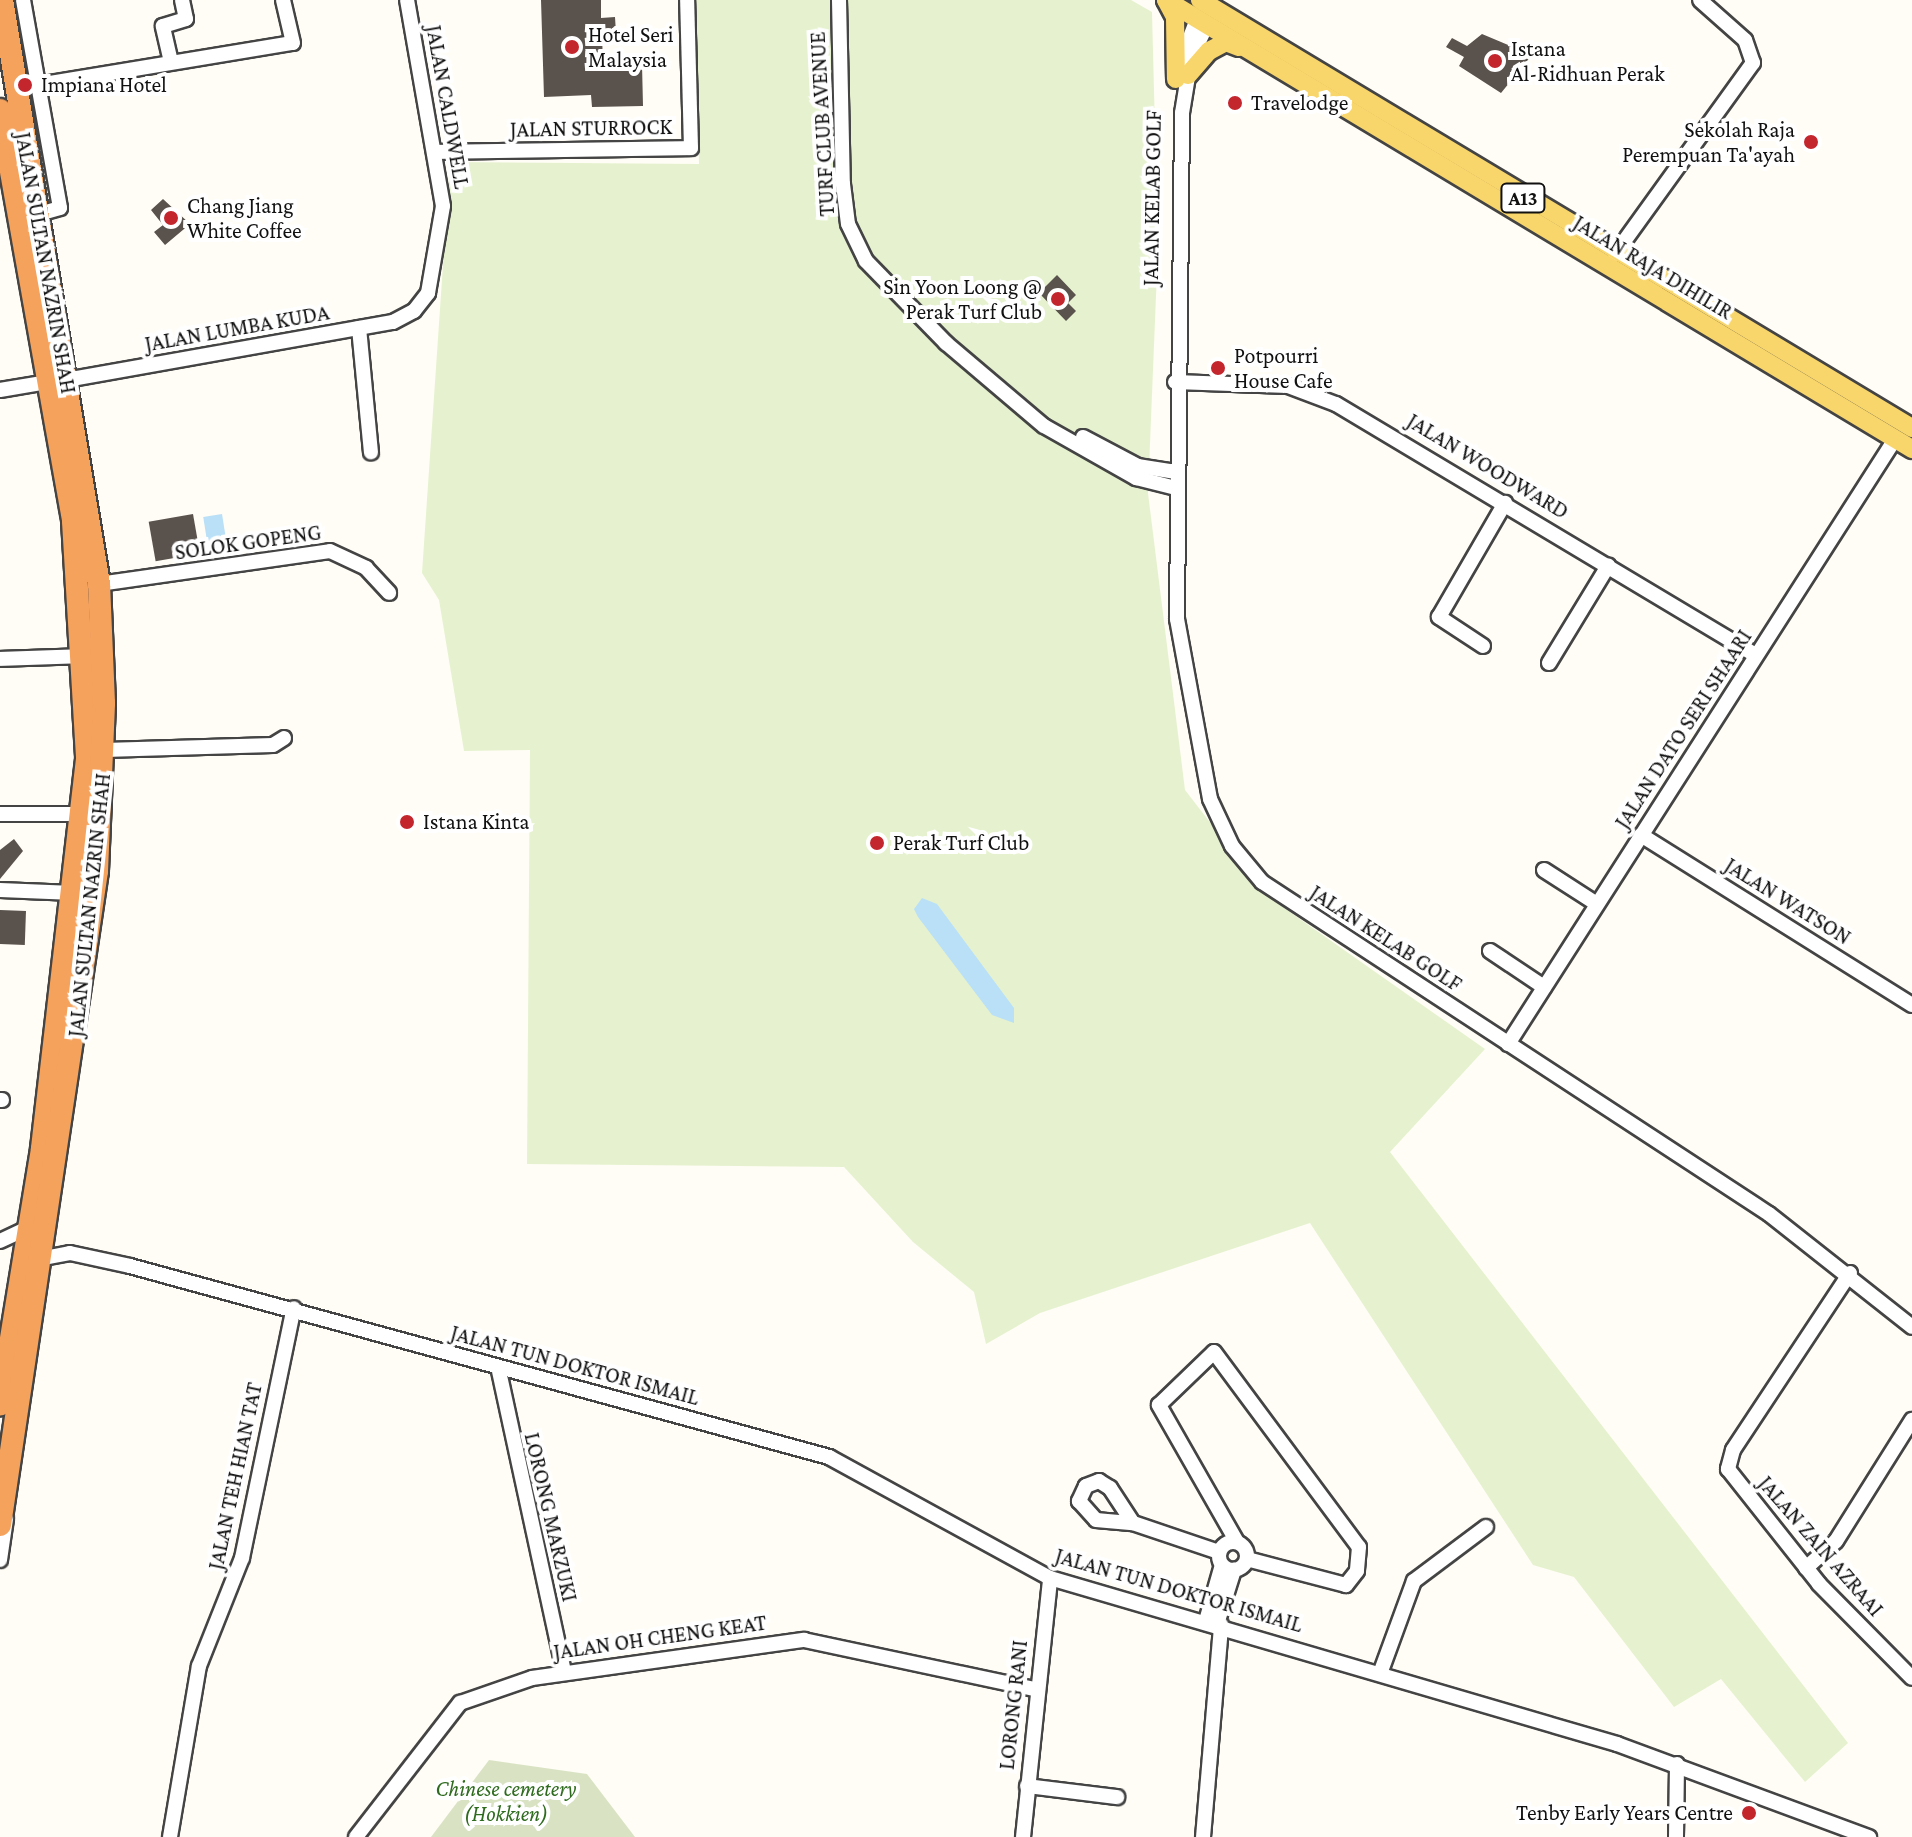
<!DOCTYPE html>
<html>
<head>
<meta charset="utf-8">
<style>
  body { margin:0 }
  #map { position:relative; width:1912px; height:1837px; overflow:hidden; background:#fffdf5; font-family:"Crimson Pro",serif }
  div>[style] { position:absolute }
  .cemetery>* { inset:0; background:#d9e3c4 }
  .pitch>* { inset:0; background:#e6f2cf }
  .water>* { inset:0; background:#b9e0f7; transform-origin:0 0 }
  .building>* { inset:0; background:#5a524d; transform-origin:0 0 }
  .roads { filter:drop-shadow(2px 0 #444) drop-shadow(-2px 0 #444) drop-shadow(0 2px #444) drop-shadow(0 -2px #444) }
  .minor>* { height:14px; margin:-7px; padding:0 7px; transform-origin:7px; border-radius:7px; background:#fff }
  .minor>.ring { margin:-7px; padding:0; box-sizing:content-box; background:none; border:14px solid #fff; border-radius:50% }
  .major>* { height:18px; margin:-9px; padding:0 9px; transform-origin:9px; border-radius:9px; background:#f9d66b }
  .highway>* { height:22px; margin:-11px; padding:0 11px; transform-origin:11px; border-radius:11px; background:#f5a25d }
  .dots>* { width:22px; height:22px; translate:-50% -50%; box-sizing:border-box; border:4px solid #fff; border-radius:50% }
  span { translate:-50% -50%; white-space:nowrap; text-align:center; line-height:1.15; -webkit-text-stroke:8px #fff; paint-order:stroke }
  .shield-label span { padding:2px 6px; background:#fff; border:2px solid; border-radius:6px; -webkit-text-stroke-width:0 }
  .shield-label { font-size:20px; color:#111; font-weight:700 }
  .poi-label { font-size:22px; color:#111 }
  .left { translate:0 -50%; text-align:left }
  .right { translate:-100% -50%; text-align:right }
  .street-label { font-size:22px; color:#111 }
  .park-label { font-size:22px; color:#2f6b1f; font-style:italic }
</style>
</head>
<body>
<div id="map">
  <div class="cemetery">
    <i style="clip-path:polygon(489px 1760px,587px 1774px,635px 1837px,431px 1837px)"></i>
  </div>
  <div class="pitch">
    <i style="clip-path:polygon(696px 0,1131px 0,1152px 12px,1158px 247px,1148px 493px,1185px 790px,1267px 896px,1485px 1049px,1390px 1152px,1848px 1743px,1805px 1782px,1721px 1679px,1674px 1707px,1574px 1577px,1533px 1565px,1310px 1223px,1040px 1313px,986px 1344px,974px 1292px,913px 1242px,844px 1167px,527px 1164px,530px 750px,464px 751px,439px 600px,422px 573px,450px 162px,699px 164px)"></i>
  </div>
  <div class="water">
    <i style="left:222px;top:514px;width:36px;height:19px;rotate:81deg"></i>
    <i style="clip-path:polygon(922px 898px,937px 904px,1014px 1008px,1014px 1023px,992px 1015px,918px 917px,914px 909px)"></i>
  </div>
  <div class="building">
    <i style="clip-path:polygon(541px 0,601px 0,601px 18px,615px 17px,616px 33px,602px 34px,603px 65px,642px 64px,643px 106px,592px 107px,591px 95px,544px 97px)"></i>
    <i style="clip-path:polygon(1482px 34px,1532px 55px,1501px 93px,1459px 66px,1464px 57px,1446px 47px,1452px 38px,1467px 46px)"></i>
    <i style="clip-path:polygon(163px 199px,190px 224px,165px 245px,154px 232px,163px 225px,151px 210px)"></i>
    <i style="clip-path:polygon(1057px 275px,1076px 295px,1068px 303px,1076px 311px,1066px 321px,1039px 293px)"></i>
    <i style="left:193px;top:514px;width:40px;height:45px;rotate:80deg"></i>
    <i style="clip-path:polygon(14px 839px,23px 851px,0 879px,0 850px)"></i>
    <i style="left:0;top:910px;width:26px;height:34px;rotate:2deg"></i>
  </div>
  <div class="roads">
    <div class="minor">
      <i style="left:23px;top:0;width:211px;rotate:79.9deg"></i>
      <i style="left:60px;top:208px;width:25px;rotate:164deg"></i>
      <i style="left:839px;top:0;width:184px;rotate:88.8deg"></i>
      <i style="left:843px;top:184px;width:40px;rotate:82.9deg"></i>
      <i style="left:848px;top:224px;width:41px;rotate:64.1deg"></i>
      <i style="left:866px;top:261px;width:115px;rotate:45.7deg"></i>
      <i style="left:946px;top:343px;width:128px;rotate:40.3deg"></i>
      <i style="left:1044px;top:426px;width:106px;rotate:29.5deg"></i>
      <i style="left:1136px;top:478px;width:38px;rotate:14deg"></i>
      <i style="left:1207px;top:25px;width:37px;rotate:116deg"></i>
      <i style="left:1191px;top:58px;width:56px;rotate:99.3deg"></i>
      <i style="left:1182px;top:113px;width:506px;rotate:90.57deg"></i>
      <i style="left:1177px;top:619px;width:183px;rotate:79.6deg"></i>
      <i style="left:1210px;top:799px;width:52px;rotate:64.9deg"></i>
      <i style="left:1232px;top:846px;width:47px;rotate:50.2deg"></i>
      <i style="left:1262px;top:882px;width:606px;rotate:33.22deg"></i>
      <i style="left:1769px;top:1214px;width:182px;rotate:38.3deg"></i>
      <i style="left:171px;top:62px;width:37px;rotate:-103deg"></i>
      <i style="left:163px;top:26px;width:24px;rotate:-17deg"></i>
      <i style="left:186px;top:19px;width:19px;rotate:-102deg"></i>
      <i style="left:1180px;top:63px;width:47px;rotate:-68.9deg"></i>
      <i style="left:38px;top:85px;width:258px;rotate:-9.4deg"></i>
      <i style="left:293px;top:43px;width:44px;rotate:-103.1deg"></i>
      <i style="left:438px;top:152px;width:253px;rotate:-0.9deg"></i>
      <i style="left:691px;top:148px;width:148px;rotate:-91.5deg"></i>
      <i style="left:1615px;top:254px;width:236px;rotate:-54.2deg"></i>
      <i style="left:1753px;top:63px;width:24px;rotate:-109deg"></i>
      <i style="left:1745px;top:40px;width:60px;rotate:-138.4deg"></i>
      <i style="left:359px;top:328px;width:125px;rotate:84.5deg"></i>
      <i style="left:66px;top:380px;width:332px;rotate:-10.1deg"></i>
      <i style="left:393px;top:322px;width:24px;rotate:-28deg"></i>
      <i style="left:414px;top:311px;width:23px;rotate:-52deg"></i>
      <i style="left:428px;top:293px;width:88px;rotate:-80.2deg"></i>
      <i style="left:443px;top:206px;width:209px;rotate:-99.9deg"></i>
      <i style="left:1175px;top:382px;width:113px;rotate:2deg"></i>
      <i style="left:1288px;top:386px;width:51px;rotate:20.6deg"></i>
      <i style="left:1336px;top:404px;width:489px;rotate:30.9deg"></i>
      <i style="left:0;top:390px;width:49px;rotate:-9.5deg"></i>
      <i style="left:1083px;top:437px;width:62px;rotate:27.8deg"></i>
      <i style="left:1138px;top:466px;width:36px;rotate:9deg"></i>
      <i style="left:99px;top:584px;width:233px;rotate:-8.1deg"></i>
      <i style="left:330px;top:551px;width:40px;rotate:25deg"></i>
      <i style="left:366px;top:568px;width:34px;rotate:47deg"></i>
      <i style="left:1483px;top:646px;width:53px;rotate:-146.6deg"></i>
      <i style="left:1439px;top:617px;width:132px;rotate:-59.9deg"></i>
      <i style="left:0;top:659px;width:86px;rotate:-2deg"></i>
      <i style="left:1549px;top:663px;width:114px;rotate:-58.7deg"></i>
      <i style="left:104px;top:750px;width:169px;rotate:-1.7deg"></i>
      <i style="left:273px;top:745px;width:13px;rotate:-32deg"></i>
      <i style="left:0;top:814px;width:83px"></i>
      <i style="left:1641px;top:835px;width:320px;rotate:32.1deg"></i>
      <i style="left:1544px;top:870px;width:63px;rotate:32.7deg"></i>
      <i style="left:0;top:890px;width:74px;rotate:2.3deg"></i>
      <i style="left:1490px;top:951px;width:65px;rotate:33.7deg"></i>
      <i style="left:1508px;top:1044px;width:718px;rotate:-57.39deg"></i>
      <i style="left:0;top:1100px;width:2px"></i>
      <i style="left:0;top:1241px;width:31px;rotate:-25deg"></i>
      <i style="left:44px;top:1258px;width:26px;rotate:-11deg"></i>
      <i style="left:70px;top:1253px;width:61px;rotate:12.2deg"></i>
      <i style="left:130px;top:1266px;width:725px;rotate:15.28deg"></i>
      <i style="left:829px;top:1457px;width:252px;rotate:28.7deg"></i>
      <i style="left:1050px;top:1578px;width:591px;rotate:16.32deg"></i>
      <i style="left:1617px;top:1744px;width:269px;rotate:20.3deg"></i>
      <i style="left:1850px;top:1273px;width:212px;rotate:123.5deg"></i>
      <i style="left:1733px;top:1450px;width:20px;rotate:105deg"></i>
      <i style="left:1728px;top:1469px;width:147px;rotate:51.6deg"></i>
      <i style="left:1819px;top:1584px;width:132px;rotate:45.3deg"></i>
      <i style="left:499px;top:1371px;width:308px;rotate:77.8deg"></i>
      <i style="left:1133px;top:1523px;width:42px;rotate:-123.3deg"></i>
      <i style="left:1110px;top:1488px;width:13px;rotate:-148deg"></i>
      <i style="left:1099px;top:1481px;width:14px;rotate:159deg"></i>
      <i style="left:1086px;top:1486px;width:17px;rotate:115deg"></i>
      <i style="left:1079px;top:1501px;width:25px;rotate:48deg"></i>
      <i style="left:1096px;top:1520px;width:37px;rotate:5deg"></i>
      <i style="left:1133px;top:1523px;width:91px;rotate:18.6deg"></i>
      <i class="ring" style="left:1219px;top:1542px;width:14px;height:14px"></i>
      <i style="left:1237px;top:1542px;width:158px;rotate:-119.7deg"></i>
      <i style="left:1159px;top:1405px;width:76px;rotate:-43.9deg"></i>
      <i style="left:1214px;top:1352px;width:243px;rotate:53.4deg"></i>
      <i style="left:1359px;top:1547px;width:24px;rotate:95deg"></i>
      <i style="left:1357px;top:1571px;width:18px;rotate:128deg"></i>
      <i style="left:1346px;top:1585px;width:102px;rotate:-165.3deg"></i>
      <i style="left:0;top:1560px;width:41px;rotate:-81.7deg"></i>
      <i style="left:1806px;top:1568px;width:40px;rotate:-42deg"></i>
      <i style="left:1836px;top:1541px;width:143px;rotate:-57.9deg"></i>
      <i style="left:1206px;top:1621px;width:58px;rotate:-74.1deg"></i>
      <i style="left:1217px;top:1624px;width:57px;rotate:-72.5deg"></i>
      <i style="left:1381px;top:1671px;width:96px;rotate:-69.9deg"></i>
      <i style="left:1414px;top:1581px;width:90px;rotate:-36.9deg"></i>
      <i style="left:1027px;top:1786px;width:91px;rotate:7deg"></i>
      <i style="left:170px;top:1837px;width:173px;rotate:-80.4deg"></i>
      <i style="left:199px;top:1666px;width:116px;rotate:-68.3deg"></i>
      <i style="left:242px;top:1558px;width:255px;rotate:-78.3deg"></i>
      <i style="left:356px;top:1837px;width:170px;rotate:-52.2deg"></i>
      <i style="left:460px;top:1703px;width:76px;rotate:-19.1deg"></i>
      <i style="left:532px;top:1678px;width:275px;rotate:-8deg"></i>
      <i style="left:804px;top:1640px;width:236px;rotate:12deg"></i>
      <i style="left:1023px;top:1837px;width:260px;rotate:-84deg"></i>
      <i style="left:1203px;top:1837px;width:213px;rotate:-85.1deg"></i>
      <i style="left:1676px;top:1837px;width:73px;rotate:-89.2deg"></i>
    </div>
    <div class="major">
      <i style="left:1166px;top:0;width:871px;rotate:31.04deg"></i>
      <i style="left:1166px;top:0;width:19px;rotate:62deg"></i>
      <i style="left:1175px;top:17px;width:62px;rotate:89.1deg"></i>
      <i style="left:1200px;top:0;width:831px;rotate:31.01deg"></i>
      <i style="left:1188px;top:75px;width:32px;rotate:-49deg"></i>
      <i style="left:1209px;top:51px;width:19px;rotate:-28deg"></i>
      <i style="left:1226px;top:42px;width:14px;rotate:21deg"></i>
    </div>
    <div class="highway">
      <i style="left:0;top:110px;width:417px;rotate:79.9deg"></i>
      <i style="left:73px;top:521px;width:238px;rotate:86.6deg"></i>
      <i style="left:87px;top:759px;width:393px;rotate:96.6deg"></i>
      <i style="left:42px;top:1149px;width:259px;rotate:99.3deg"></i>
      <i style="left:0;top:1525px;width:661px;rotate:-81.56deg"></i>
      <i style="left:97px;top:871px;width:168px;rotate:-87.6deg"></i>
      <i style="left:104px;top:703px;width:119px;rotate:-92.4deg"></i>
      <i style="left:99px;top:584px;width:592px;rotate:-99.43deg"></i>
    </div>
  </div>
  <div class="dots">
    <i style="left:572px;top:47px;background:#c4262e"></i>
    <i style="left:1495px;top:61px;background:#c4262e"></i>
    <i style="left:25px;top:85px;background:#c4262e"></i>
    <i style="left:1235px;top:103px;background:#c4262e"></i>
    <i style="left:1811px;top:142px;background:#c4262e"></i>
    <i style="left:171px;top:218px;background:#c4262e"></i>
    <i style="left:1058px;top:299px;background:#c4262e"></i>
    <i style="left:1218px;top:368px;background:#c4262e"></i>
    <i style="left:407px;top:822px;background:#c4262e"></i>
    <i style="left:877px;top:843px;background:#c4262e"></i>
    <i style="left:1749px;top:1813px;background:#c4262e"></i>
  </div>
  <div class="shield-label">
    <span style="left:1523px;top:198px">A13</span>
  </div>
  <div class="poi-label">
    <span class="left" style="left:588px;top:47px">Hotel Seri<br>Malaysia</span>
    <span class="left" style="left:1511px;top:61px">Istana<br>Al-Ridhuan Perak</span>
    <span class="left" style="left:41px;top:85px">Impiana Hotel</span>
    <span class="left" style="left:1251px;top:103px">Travelodge</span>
    <span class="right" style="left:1795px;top:142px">Sekolah Raja<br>Perempuan Ta'ayah</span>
    <span class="left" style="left:187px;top:218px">Chang Jiang<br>White Coffee</span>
    <span class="right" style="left:1042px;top:299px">Sin Yoon Loong @<br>Perak Turf Club</span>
    <span class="left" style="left:1234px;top:368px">Potpourri<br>House Cafe</span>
    <span class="left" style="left:423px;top:822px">Istana Kinta</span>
    <span class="left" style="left:893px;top:843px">Perak Turf Club</span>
    <span class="right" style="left:1733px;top:1813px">Tenby Early Years Centre</span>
  </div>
  <div class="street-label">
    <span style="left:448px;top:107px;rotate:80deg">JALAN CALDWELL</span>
    <span style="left:822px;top:124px;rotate:-93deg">TURF CLUB AVENUE</span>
    <span style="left:591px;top:128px;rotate:-1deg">JALAN STURROCK</span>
    <span style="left:1152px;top:198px;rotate:-89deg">JALAN KELAB GOLF</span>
    <span style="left:46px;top:263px;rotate:80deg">JALAN SULTAN NAZRIN SHAH</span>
    <span style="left:1653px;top:267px;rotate:31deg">JALAN RAJA DIHILIR</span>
    <span style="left:237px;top:328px;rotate:-10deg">JALAN LUMBA KUDA</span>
    <span style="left:1488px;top:466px;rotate:31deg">JALAN WOODWARD</span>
    <span style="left:248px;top:542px;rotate:-8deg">SOLOK GOPENG</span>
    <span style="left:1683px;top:729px;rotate:-57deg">JALAN DATO SERI SHAARI</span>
    <span style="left:1788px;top:901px;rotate:32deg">JALAN WATSON</span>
    <span style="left:89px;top:905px;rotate:-84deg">JALAN SULTAN NAZRIN SHAH</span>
    <span style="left:1386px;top:938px;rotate:33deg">JALAN KELAB GOLF</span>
    <span style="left:575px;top:1365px;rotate:15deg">JALAN TUN DOKTOR ISMAIL</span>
    <span style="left:235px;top:1476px;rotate:-78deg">JALAN TEH HIAN TAT</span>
    <span style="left:551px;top:1517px;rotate:77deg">LORONG MARZUKI</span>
    <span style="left:1821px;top:1546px;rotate:49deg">JALAN ZAIN AZRAAI</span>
    <span style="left:1179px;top:1590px;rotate:16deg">JALAN TUN DOKTOR ISMAIL</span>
    <span style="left:660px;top:1637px;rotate:-8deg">JALAN OH CHENG KEAT</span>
    <span style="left:1013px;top:1705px;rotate:-84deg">LORONG RANI</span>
  </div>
  <div class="park-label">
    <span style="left:506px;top:1801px">Chinese cemetery<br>(Hokkien)</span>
  </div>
</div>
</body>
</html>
